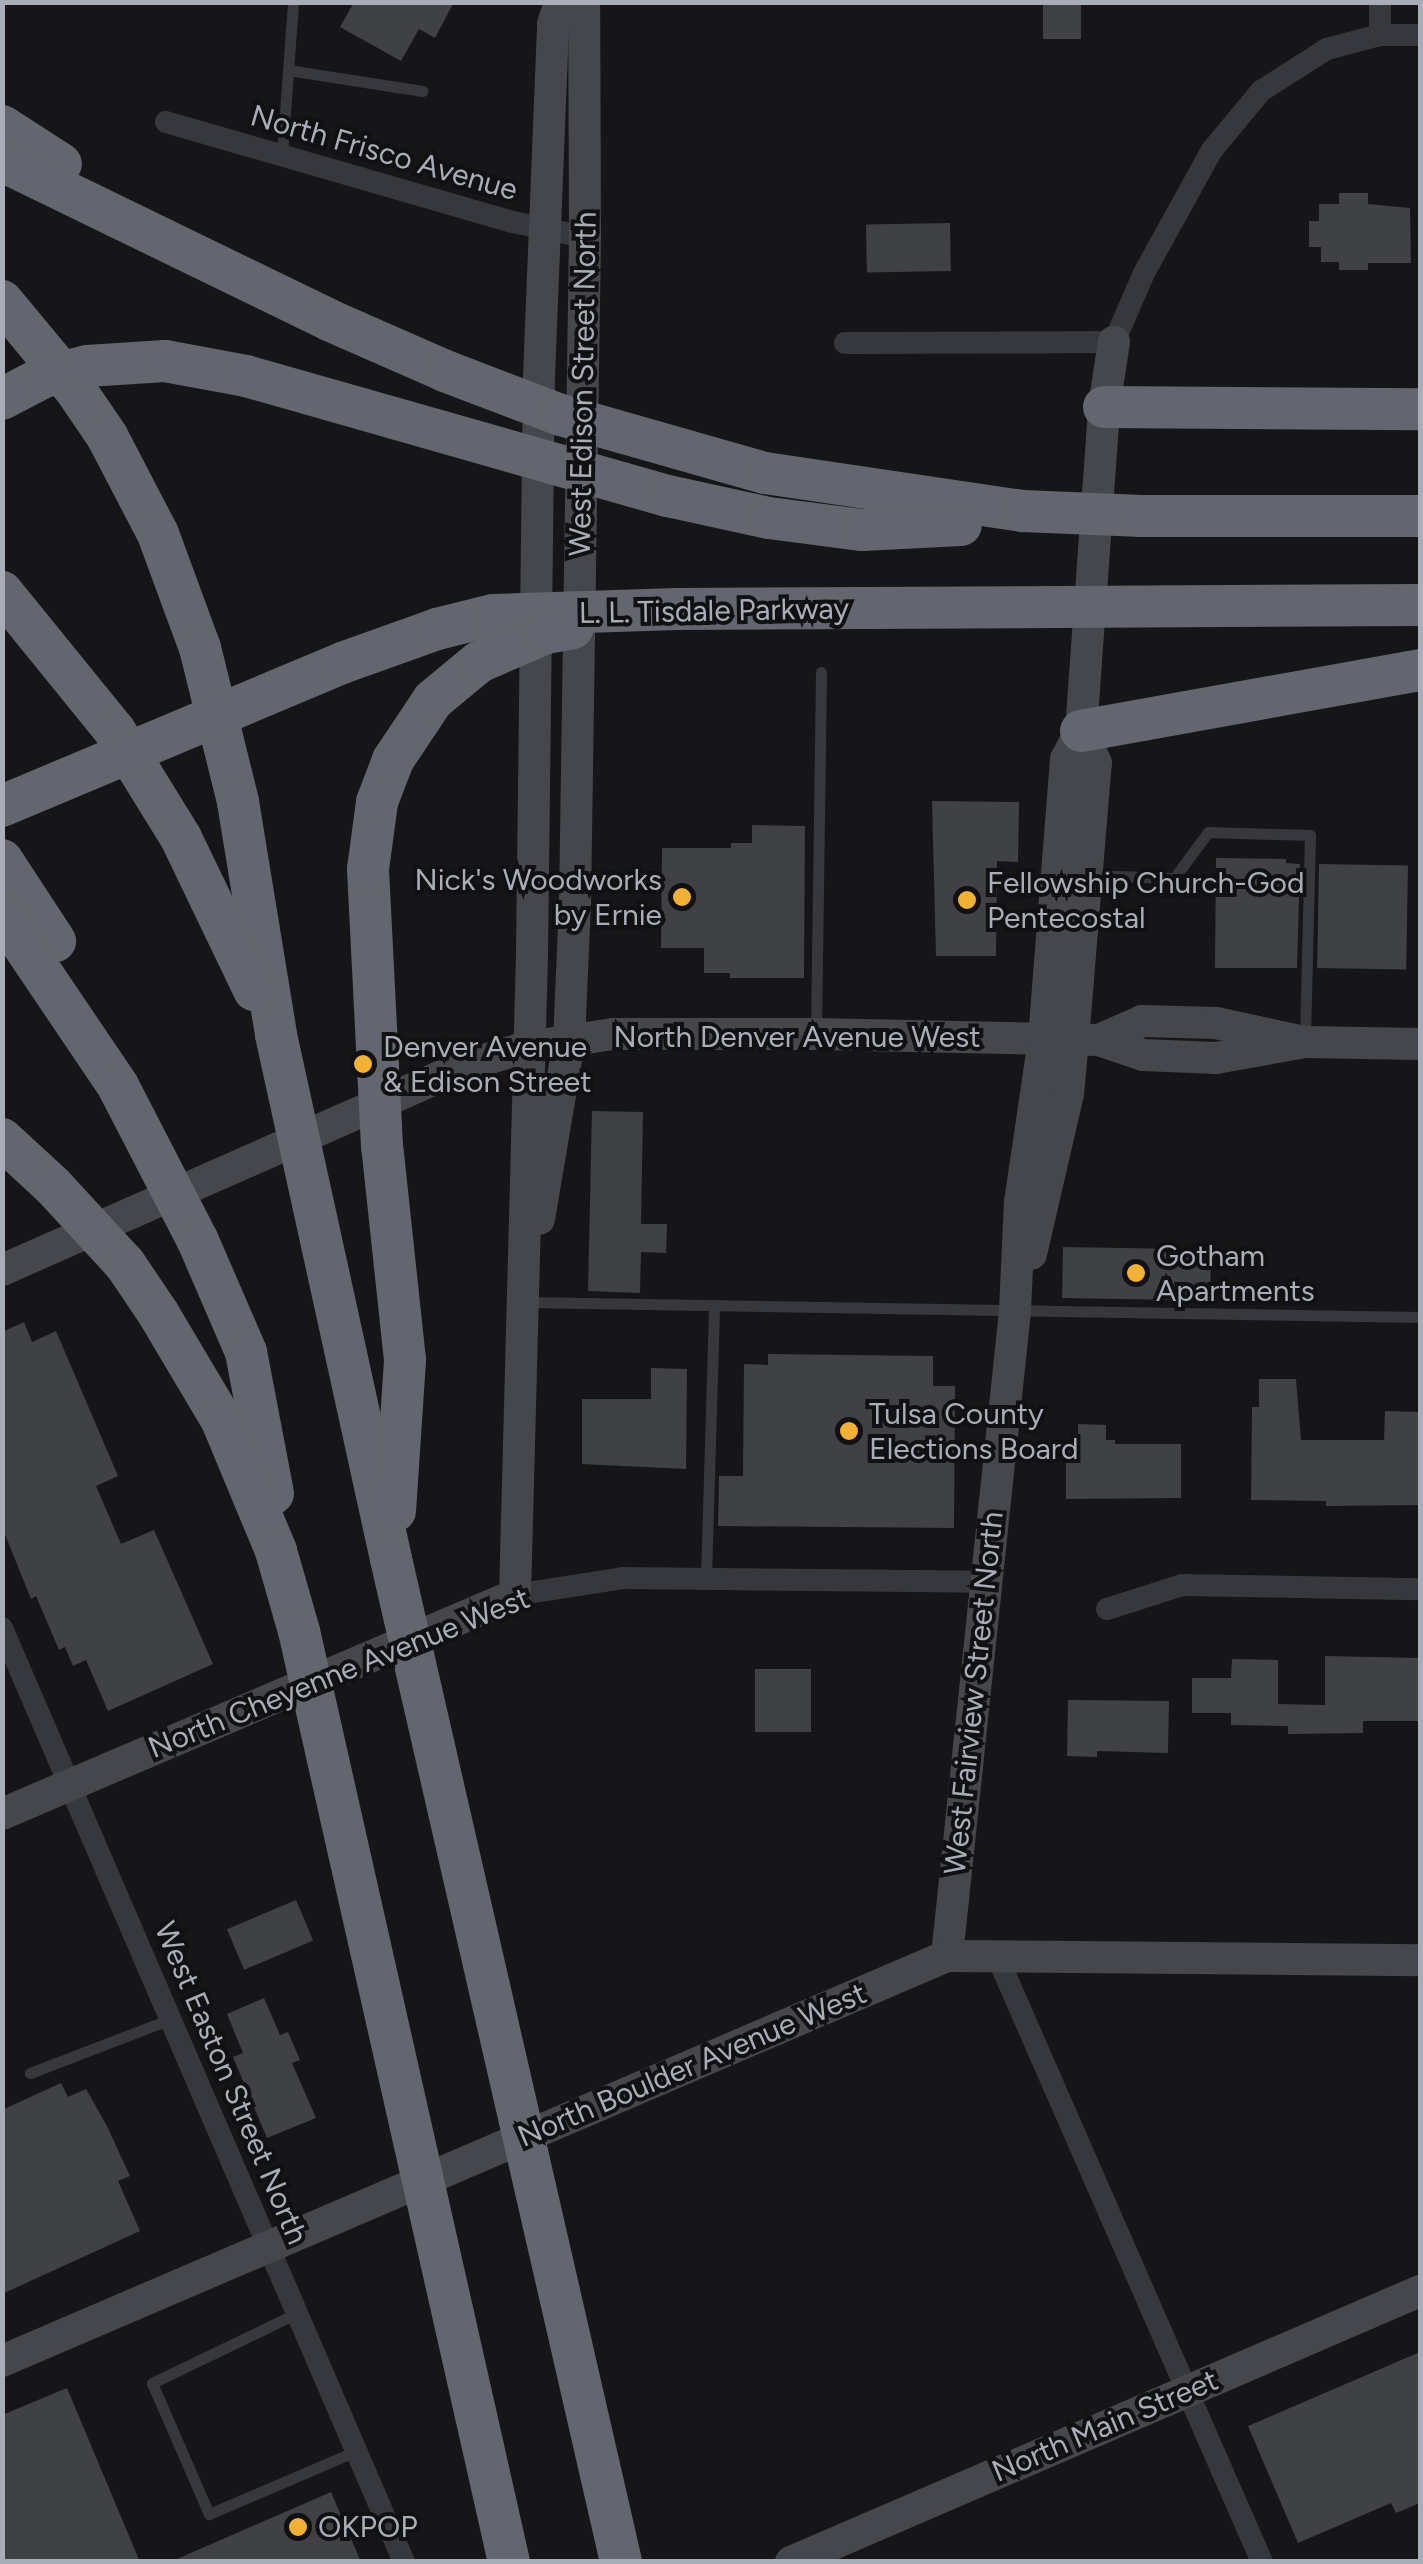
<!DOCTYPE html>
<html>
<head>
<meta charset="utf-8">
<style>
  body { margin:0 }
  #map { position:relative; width:1423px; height:2564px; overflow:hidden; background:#161618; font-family:Figtree,sans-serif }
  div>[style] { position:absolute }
  .building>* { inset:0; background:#404145; transform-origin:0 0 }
  .lane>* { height:11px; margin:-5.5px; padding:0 5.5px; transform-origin:5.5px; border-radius:5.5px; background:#37383d }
  .street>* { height:22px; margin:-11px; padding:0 11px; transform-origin:11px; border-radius:11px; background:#37383d }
  .secondary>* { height:32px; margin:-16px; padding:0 16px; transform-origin:16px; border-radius:16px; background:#45474d }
  .highway>* { height:42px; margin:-21px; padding:0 21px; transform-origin:21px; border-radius:21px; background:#63666e }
  .dots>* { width:28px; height:28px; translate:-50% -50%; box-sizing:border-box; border:5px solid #111113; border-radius:50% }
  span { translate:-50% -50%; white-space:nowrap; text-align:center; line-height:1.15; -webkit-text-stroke:8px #111113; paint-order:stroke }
  .street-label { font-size:30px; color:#a8adb8 }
  .poi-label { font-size:30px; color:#a8adb8 }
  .right { translate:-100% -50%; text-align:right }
  .left { translate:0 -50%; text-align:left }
  .frame { position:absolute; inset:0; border:5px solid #a8adb8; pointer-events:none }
</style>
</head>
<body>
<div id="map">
  <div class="building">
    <i style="clip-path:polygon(354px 2px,454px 2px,435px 38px,419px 29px,401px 61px,340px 27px)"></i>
    <i style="left:1043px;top:2px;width:38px;height:37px"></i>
    <i style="clip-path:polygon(1339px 193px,1368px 193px,1368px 204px,1410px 208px,1411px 263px,1368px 263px,1368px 270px,1339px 270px,1339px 262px,1321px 262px,1321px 247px,1309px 247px,1309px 221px,1319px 221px,1319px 204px,1339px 204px)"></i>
    <i style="left:950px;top:223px;width:48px;height:84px;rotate:89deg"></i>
    <i style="clip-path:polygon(932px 801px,1019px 802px,1018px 862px,997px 861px,996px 956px,936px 956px)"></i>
    <i style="clip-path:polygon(752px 825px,805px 826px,804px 978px,730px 978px,730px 973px,704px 973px,704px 948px,661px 948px,662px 848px,731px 848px,731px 843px,752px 843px)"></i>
    <i style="clip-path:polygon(1216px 858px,1286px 859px,1286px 863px,1300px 864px,1297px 968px,1215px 968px)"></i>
    <i style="left:1319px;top:864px;width:89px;height:104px;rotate:1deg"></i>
    <i style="clip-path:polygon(592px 1111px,643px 1112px,641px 1224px,667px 1224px,666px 1253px,641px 1252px,640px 1293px,588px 1291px)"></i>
    <i style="left:1063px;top:1247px;width:148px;height:51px;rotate:1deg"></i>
    <i style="clip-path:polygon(24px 1322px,32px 1342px,56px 1331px,118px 1476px,96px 1486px,121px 1544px,154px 1530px,213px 1664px,108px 1711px,86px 1660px,73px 1666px,65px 1647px,59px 1650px,36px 1596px,31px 1599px,2px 1527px,2px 1332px)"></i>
    <i style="clip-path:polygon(768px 1354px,933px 1356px,933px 1386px,955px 1386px,954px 1528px,718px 1526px,719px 1476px,743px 1476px,744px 1364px,768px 1365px)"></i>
    <i style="clip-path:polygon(651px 1368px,687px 1369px,686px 1469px,582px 1464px,582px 1399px,651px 1399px)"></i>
    <i style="clip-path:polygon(1259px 1379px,1296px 1379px,1301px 1440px,1384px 1440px,1385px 1411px,1420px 1412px,1420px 1505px,1326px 1506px,1326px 1501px,1251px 1500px,1252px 1407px,1259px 1407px)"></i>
    <i style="clip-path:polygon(1078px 1424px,1106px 1425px,1106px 1440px,1115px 1440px,1115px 1444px,1181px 1444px,1181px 1498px,1066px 1499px,1066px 1450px,1078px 1450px)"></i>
    <i style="clip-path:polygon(1325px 1656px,1420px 1658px,1420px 1721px,1363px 1721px,1363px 1733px,1288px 1734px,1288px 1726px,1231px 1725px,1231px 1713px,1192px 1713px,1192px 1678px,1231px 1678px,1232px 1659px,1278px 1660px,1278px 1704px,1325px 1705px)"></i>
    <i style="left:755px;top:1669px;width:56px;height:63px"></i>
    <i style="clip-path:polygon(1068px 1700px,1169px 1701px,1168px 1753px,1097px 1751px,1097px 1757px,1067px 1756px)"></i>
    <i style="left:296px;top:1900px;width:44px;height:75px;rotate:67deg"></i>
    <i style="clip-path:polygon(264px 1998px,280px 2035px,288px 2032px,300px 2060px,292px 2063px,316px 2118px,267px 2138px,233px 2057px,243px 2053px,227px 2014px)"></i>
    <i style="clip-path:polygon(61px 2083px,68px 2097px,86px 2089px,107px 2126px,130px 2176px,118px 2181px,140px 2231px,2px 2294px,2px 2110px)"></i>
    <i style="clip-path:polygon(1420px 2352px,1420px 2503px,1396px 2513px,1391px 2503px,1298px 2543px,1248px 2426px)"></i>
    <i style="clip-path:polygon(67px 2388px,140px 2562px,2px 2562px,2px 2415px)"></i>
    <i style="clip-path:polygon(331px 2492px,361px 2562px,170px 2562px)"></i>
  </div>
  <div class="lane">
    <i style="left:288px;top:70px;width:136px;rotate:8.9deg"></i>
    <i style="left:282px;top:153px;width:151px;rotate:-85.8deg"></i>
    <i style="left:1089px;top:875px;width:85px;rotate:2deg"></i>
    <i style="left:1174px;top:878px;width:57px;rotate:-53.5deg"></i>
    <i style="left:1208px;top:832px;width:102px;rotate:1.7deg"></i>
    <i style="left:1310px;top:835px;width:202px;rotate:91.4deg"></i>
    <i style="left:816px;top:1032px;width:360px;rotate:-89.2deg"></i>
    <i style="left:525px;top:1302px;width:895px;rotate:0.96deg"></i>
    <i style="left:706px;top:1578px;width:273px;rotate:-88.3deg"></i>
    <i style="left:30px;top:2073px;width:151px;rotate:-21deg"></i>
    <i style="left:297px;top:2313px;width:161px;rotate:154.2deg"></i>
    <i style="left:152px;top:2383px;width:143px;rotate:66.5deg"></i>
    <i style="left:209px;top:2514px;width:160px;rotate:-23.2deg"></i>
  </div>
  <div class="street">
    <i style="left:1380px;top:2px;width:33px;rotate:90deg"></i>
    <i style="left:166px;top:122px;width:361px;rotate:16.1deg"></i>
    <i style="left:513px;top:222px;width:74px;rotate:11.8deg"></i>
    <i style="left:845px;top:343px;width:269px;rotate:-0.2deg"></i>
    <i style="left:1114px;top:342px;width:75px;rotate:-66.5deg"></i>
    <i style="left:1144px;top:273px;width:141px;rotate:-61.1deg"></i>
    <i style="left:1212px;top:150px;width:77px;rotate:-50.3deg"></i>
    <i style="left:1261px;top:91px;width:78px;rotate:-32.5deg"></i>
    <i style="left:1327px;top:49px;width:55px;rotate:-14.8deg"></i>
    <i style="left:1380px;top:35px;width:40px"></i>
    <i style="left:515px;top:1595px;width:109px;rotate:-8.9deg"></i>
    <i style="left:623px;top:1578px;width:363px;rotate:0.6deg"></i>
    <i style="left:1107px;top:1609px;width:79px;rotate:-17.7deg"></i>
    <i style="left:1182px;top:1585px;width:238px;rotate:1deg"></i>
    <i style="left:2px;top:1628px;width:1017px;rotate:66.71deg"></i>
    <i style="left:996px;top:1954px;width:664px;rotate:66.37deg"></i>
  </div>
  <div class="secondary">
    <i style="left:1099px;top:1040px;width:47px;rotate:-23.8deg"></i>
    <i style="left:1142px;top:1021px;width:74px;rotate:1.5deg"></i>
    <i style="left:1216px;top:1023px;width:91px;rotate:12.1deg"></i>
    <i style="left:1305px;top:1042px;width:115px;rotate:1deg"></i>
    <i style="left:539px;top:1219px;width:181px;rotate:-80.4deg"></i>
    <i style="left:569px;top:1041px;width:138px;rotate:-87.5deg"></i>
    <i style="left:575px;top:903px;width:666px;rotate:-89.14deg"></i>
    <i style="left:585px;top:237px;width:235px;rotate:-90.2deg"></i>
    <i style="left:1031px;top:1254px;width:164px;rotate:-77deg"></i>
    <i style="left:1068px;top:1094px;width:54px;rotate:-84.7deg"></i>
    <i style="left:1073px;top:1040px;width:278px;rotate:-85.3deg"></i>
    <i style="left:1096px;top:763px;width:35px;rotate:-115deg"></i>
    <i style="left:2px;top:1270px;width:505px;rotate:-23.82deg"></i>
    <i style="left:464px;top:1066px;width:66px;rotate:-16.8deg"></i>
    <i style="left:527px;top:1047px;width:87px;rotate:-8.6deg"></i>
    <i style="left:613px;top:1034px;width:203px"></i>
    <i style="left:816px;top:1034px;width:283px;rotate:1.2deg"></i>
    <i style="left:1099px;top:1040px;width:46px;rotate:18.8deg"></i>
    <i style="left:1143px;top:1055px;width:73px;rotate:2.4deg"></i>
    <i style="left:1216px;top:1058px;width:90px;rotate:-10.2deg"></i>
    <i style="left:2px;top:1814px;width:558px;rotate:-23.12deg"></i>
    <i style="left:515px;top:1595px;width:641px;rotate:-88.48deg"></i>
    <i style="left:532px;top:954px;width:578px;rotate:-89.31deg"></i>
    <i style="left:539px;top:376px;width:352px;rotate:-87.7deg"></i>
    <i style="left:553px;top:24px;width:23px;rotate:-72deg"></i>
    <i style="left:947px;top:1956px;width:649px;rotate:-83.98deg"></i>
    <i style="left:1015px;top:1311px;width:109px;rotate:-87.4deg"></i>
    <i style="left:1020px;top:1202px;width:165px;rotate:-81.6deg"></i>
    <i style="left:1044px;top:1039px;width:281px;rotate:-85.5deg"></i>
    <i style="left:1066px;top:759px;width:32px;rotate:-62deg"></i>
    <i style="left:1081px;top:731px;width:325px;rotate:-85.9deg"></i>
    <i style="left:1104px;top:407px;width:66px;rotate:-81.3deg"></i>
    <i style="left:2px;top:2361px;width:1028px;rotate:-23.2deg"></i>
    <i style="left:947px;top:1956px;width:473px;rotate:0.5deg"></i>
    <i style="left:791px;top:2562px;width:685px;rotate:-23.31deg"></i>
  </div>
  <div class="highway">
    <i style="left:2px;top:126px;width:70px;rotate:32.8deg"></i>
    <i style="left:2px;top:161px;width:364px;rotate:25.9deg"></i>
    <i style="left:329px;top:320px;width:127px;rotate:23.7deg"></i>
    <i style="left:445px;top:371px;width:124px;rotate:20.8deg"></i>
    <i style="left:561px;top:415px;width:212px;rotate:15.9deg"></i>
    <i style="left:765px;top:473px;width:261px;rotate:8.4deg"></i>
    <i style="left:1023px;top:511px;width:119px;rotate:2.4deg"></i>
    <i style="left:1142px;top:516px;width:278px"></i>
    <i style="left:2px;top:301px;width:114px;rotate:50.3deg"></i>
    <i style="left:75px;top:389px;width:57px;rotate:55.8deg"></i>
    <i style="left:107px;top:436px;width:110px;rotate:62.5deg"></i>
    <i style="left:158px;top:534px;width:121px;rotate:69.8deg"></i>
    <i style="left:200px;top:648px;width:159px;rotate:76.1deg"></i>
    <i style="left:238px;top:802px;width:236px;rotate:80.7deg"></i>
    <i style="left:276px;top:1035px;width:536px;rotate:77.62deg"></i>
    <i style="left:391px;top:1559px;width:1029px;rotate:77.08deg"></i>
    <i style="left:2px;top:399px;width:47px;rotate:-27.6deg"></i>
    <i style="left:44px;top:377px;width:44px;rotate:-14.3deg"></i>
    <i style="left:87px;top:366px;width:78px;rotate:-3.7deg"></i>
    <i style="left:165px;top:361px;width:82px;rotate:10.5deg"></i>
    <i style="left:246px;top:376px;width:439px;rotate:15.9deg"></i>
    <i style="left:668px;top:496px;width:103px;rotate:12.3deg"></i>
    <i style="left:769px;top:518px;width:94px;rotate:7.4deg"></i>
    <i style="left:862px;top:530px;width:99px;rotate:-2.9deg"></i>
    <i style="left:1104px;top:407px;width:316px;rotate:0.4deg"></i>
    <i style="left:2px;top:592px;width:179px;rotate:50.9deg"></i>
    <i style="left:115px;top:731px;width:126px;rotate:58.3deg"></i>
    <i style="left:181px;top:838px;width:169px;rotate:64.3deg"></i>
    <i style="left:1081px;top:731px;width:344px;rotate:-10.2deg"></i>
    <i style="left:2px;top:806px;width:369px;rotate:-22.8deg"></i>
    <i style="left:342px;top:663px;width:101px;rotate:-19.7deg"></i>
    <i style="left:437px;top:629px;width:58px;rotate:-14deg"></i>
    <i style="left:493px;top:615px;width:184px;rotate:-1.9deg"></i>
    <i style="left:677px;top:609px;width:743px;rotate:-0.31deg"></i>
    <i style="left:2px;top:860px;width:97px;rotate:56.8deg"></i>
    <i style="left:2px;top:914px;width:207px;rotate:56deg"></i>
    <i style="left:118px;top:1086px;width:174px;rotate:62.7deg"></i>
    <i style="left:198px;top:1241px;width:121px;rotate:66.6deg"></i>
    <i style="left:246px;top:1352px;width:144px;rotate:79.2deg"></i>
    <i style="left:2px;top:1139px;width:69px;rotate:42.7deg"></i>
    <i style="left:53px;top:1186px;width:106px;rotate:47.3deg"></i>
    <i style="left:125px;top:1264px;width:59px;rotate:56deg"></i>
    <i style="left:158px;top:1313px;width:126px;rotate:59.3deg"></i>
    <i style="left:222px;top:1421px;width:141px;rotate:67.4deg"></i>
    <i style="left:276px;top:1551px;width:83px;rotate:74deg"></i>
    <i style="left:299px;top:1631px;width:954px;rotate:77.29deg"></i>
    <i style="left:395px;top:1511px;width:151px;rotate:-86.2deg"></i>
    <i style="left:405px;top:1360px;width:215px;rotate:-96.1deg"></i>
    <i style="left:382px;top:1146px;width:277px;rotate:-92.9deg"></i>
    <i style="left:368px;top:869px;width:68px;rotate:-82.3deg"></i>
    <i style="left:377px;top:802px;width:45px;rotate:-69.1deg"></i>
    <i style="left:393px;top:760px;width:72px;rotate:-56.3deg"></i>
    <i style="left:433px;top:700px;width:60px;rotate:-39.6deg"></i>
    <i style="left:479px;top:662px;width:73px;rotate:-23.4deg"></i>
    <i style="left:546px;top:633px;width:27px;rotate:-10deg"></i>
  </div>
  <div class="dots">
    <i style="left:682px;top:897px;background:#f2b134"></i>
    <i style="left:967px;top:900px;background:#f2b134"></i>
    <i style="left:363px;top:1064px;background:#f2b134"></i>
    <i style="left:1136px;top:1273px;background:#f2b134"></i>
    <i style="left:849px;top:1431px;background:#f2b134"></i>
    <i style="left:298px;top:2527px;background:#f2b134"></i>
  </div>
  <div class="street-label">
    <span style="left:384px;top:153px;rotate:16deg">North Frisco Avenue</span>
    <span style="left:583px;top:384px;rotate:-89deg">West Edison Street North</span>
    <span style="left:714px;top:611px;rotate:-1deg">L. L. Tisdale Parkway</span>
    <span style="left:797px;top:1037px">North Denver Avenue West</span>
    <span style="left:339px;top:1673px;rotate:-22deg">North Cheyenne Avenue West</span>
    <span style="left:974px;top:1693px;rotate:-84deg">West Fairview Street North</span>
    <span style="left:692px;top:2065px;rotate:-23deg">North Boulder Avenue West</span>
    <span style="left:231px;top:2083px;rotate:67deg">West Easton Street North</span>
    <span style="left:1105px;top:2426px;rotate:-23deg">North Main Street</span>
  </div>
  <div class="poi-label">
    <span class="right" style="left:662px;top:897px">Nick's Woodworks<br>by Ernie</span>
    <span class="left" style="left:987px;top:900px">Fellowship Church-God<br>Pentecostal</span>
    <span class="left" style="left:383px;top:1064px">Denver Avenue<br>&amp; Edison Street</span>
    <span class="left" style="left:1156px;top:1273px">Gotham<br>Apartments</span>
    <span class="left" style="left:869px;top:1431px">Tulsa County<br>Elections Board</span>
    <span class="left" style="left:318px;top:2527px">OKPOP</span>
  </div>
  <div class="frame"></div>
</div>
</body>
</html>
